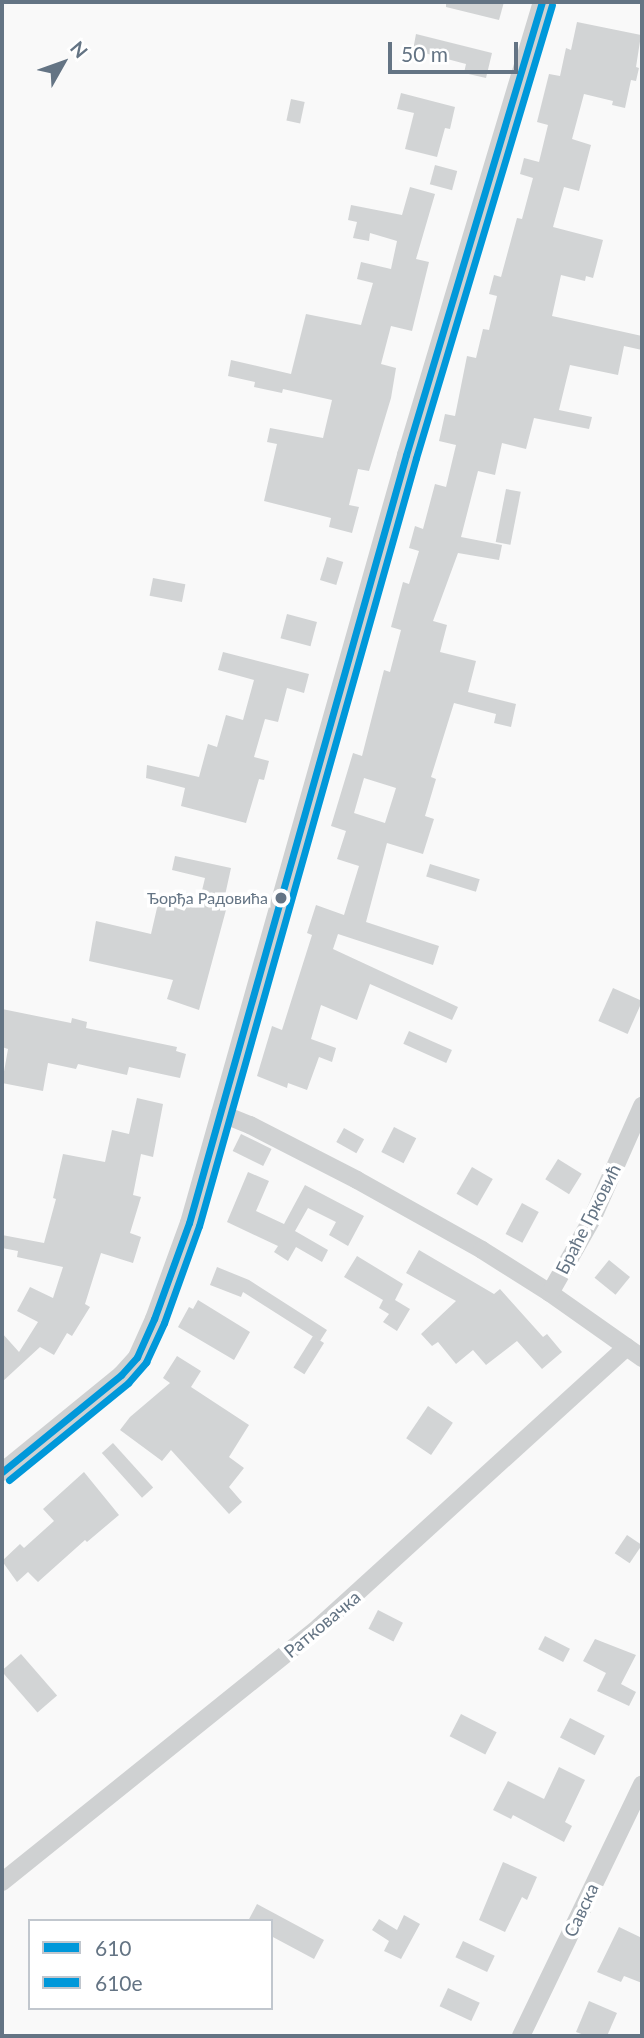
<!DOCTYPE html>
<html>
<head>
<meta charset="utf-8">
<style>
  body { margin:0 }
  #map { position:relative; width:644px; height:2038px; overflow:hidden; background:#f9f9f9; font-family:Lato,sans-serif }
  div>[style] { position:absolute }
  .building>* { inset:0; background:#d2d4d5; transform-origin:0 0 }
  .minor>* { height:18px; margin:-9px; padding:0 9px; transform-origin:9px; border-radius:9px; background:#cfd1d2 }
  .bus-1>* { height:7px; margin:-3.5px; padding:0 3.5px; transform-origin:3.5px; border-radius:3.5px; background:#0098da }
  .bus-2>* { height:7px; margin:-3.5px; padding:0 3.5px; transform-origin:3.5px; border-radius:3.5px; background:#0098da }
  .dots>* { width:19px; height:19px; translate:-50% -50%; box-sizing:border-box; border:4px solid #fff; border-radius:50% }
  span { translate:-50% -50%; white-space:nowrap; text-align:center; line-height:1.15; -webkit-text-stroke:7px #fff; paint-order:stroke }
  .bus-label { font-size:16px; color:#647484 }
  .right { translate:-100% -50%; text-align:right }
  .street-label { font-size:18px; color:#647484 }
  .frame { position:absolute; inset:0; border:4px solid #647484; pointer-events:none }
  .legend { position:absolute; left:28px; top:1919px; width:245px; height:91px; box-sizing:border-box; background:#fff; border:2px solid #c1c7ce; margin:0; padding:9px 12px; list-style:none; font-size:21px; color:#647484 }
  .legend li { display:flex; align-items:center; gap:14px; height:35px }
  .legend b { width:35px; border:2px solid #c1c7ce }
  .north { position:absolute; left:28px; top:28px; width:70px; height:70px; -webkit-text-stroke:5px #fff; paint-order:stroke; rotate:50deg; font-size:19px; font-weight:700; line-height:28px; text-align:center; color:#647484 }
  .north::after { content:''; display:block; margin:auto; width:24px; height:32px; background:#647484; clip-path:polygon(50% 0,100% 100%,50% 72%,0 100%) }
  .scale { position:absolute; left:388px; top:42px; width:130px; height:32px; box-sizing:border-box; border:4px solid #647484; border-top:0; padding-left:9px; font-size:21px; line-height:24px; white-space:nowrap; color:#647484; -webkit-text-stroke:5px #fff; paint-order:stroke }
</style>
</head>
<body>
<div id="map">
  <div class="building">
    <i style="clip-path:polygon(446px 2px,504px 2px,499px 20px,446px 7px)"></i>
    <i style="clip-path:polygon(evenodd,577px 22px,641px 35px,636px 67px,639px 68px,636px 81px,631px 80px,625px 108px,612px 105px,613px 101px,584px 94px,572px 139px,591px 145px,579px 191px,564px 187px,553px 227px,603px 240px,593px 278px,586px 276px,585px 281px,561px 275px,552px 316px,642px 336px,642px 350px,624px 346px,618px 375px,570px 365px,559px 410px,592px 417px,589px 429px,534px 418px,526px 449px,502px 443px,495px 475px,478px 471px,461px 537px,502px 545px,499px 560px,458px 553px,433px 621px,447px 625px,440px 652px,476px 661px,468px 692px,516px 704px,511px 727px,494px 723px,496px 714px,454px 703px,431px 777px,436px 779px,425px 816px,434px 819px,423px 854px,387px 843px,366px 922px,439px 946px,433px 965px,338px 934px,333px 949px,458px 1007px,452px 1020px,370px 984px,357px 1020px,321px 1005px,311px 1039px,336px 1048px,332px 1062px,319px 1057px,307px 1090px,288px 1083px,287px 1088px,257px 1076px,272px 1026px,282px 1030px,312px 935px,307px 933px,316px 905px,344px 915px,359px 866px,337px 859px,346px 831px,331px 826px,353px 753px,362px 756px,384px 670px,390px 672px,401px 630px,391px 627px,403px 582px,409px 584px,419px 551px,409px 548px,415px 526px,423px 529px,435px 484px,446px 487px,456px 445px,439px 441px,445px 414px,455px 416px,467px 356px,476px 358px,483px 329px,489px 330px,497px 296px,489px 294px,494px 275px,501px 277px,517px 218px,522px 219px,533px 178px,520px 174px,524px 158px,539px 162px,548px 125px,537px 122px,549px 74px,560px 76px,566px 48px,571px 50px,577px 22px,364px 778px,396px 788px,385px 823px,354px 813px,364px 778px)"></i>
    <i style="clip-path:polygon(416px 34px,492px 53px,486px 78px,464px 73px,466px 64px,413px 50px)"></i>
    <i style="clip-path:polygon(401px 93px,455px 107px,450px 129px,445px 128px,437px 157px,405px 149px,414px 113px,397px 109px)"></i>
    <i style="left:291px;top:99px;width:14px;height:22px;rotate:12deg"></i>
    <i style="left:435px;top:165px;width:23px;height:20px;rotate:15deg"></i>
    <i style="clip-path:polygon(410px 187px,435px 194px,416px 259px,429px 262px,412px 331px,391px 326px,381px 364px,396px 368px,391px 398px,369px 471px,358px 469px,349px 505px,359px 507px,352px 533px,329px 527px,331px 518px,264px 501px,277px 444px,267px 442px,270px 428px,323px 438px,332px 400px,283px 389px,282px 393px,254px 387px,255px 382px,228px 376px,231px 360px,291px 374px,306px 314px,361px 325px,373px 283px,357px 279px,361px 262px,391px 269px,397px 241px,370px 233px,369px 241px,353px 238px,357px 222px,348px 220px,351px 205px,402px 215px)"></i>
    <i style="left:506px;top:489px;width:15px;height:54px;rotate:11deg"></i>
    <i style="left:327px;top:557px;width:17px;height:24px;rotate:17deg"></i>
    <i style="left:153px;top:578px;width:33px;height:18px;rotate:11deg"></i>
    <i style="left:287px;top:614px;width:31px;height:25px;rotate:15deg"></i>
    <i style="clip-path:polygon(223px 652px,309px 674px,304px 693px,287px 688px,278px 722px,265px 719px,254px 757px,269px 761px,264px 780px,259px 779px,246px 823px,181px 806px,185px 788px,146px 778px,147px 765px,199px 777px,208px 744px,217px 747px,226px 715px,243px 720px,254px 680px,218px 670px)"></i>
    <i style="clip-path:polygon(175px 856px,231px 868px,222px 909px,226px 910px,199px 1010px,167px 999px,173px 980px,89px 961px,96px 921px,151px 934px,160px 895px,199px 903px,205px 878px,172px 870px)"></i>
    <i style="left:430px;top:864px;width:52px;height:13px;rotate:17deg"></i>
    <i style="left:613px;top:988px;width:32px;height:36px;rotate:24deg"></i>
    <i style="clip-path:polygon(2px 1009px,71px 1023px,72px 1018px,87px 1022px,86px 1028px,177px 1047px,176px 1051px,186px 1054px,180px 1078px,129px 1067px,127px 1075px,78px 1064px,76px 1069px,48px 1063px,43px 1091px,2px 1083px,8px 1049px,2px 1047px)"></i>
    <i style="left:409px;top:1031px;width:47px;height:14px;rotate:24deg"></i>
    <i style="clip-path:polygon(137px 1098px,163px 1104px,153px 1157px,141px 1154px,133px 1195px,141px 1197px,130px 1233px,141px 1237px,133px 1263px,101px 1253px,85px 1304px,90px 1307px,72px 1336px,67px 1333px,54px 1355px,40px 1347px,2px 1382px,2px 1333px,19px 1352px,38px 1322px,17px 1311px,30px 1287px,53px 1298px,63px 1267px,17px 1257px,18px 1251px,2px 1248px,2px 1235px,44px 1243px,56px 1199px,53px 1198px,63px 1154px,105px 1162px,112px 1130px,129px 1134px)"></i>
    <i style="left:394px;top:1127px;width:25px;height:28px;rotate:27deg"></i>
    <i style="left:344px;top:1128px;width:23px;height:16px;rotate:29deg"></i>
    <i style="left:241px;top:1134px;width:34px;height:19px;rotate:26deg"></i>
    <i style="left:558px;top:1159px;width:28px;height:24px;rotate:32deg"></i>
    <i style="left:472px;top:1167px;width:24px;height:31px;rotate:30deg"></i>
    <i style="clip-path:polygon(248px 1172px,269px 1181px,256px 1211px,284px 1224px,305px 1185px,364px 1216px,348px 1246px,329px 1235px,336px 1222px,308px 1208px,295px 1231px,328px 1250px,322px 1262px,296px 1247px,288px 1261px,274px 1252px,278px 1246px,227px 1222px)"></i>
    <i style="left:522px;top:1203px;width:19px;height:35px;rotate:28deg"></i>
    <i style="clip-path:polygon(419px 1250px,494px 1294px,500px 1289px,543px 1337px,547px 1334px,562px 1352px,542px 1369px,517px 1341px,486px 1365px,473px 1350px,456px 1364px,438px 1342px,432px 1346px,421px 1334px,456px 1301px,406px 1273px)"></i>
    <i style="clip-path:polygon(357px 1256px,403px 1284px,395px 1300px,410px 1309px,397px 1331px,383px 1322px,389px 1314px,379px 1308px,383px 1300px,344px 1277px)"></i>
    <i style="left:609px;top:1260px;width:27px;height:23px;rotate:39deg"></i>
    <i style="clip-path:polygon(217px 1267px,249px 1280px,327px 1330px,320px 1341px,243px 1292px,241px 1297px,210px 1285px)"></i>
    <i style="clip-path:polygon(198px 1300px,250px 1332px,234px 1360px,178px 1327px,189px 1307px,193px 1309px)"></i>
    <i style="left:313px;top:1336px;width:13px;height:37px;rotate:32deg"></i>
    <i style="clip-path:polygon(177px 1356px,201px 1371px,191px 1387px,249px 1425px,229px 1457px,244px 1468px,229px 1487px,242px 1502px,229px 1514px,171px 1450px,162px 1461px,120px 1430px,130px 1417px,170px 1383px,163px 1378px)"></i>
    <i style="left:428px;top:1406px;width:30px;height:39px;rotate:34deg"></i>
    <i style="left:113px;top:1443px;width:60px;height:15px;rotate:48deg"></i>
    <i style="clip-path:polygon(84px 1472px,119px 1515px,87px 1542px,85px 1540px,38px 1582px,28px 1572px,17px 1582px,2px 1561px,20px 1544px,24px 1548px,54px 1521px,43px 1509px)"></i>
    <i style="left:627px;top:1535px;width:18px;height:22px;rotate:34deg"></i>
    <i style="left:378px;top:1610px;width:28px;height:21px;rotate:27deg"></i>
    <i style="left:545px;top:1636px;width:28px;height:15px;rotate:27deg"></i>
    <i style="clip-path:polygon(595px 1639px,636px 1655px,621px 1684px,636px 1692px,629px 1706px,597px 1691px,606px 1673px,583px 1661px)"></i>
    <i style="left:21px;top:1654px;width:55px;height:26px;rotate:49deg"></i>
    <i style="left:461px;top:1714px;width:40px;height:25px;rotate:27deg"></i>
    <i style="left:570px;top:1718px;width:39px;height:22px;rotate:27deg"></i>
    <i style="clip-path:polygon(559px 1767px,585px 1780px,565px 1822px,572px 1826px,564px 1842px,513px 1815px,511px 1819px,493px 1810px,508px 1781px,544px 1799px)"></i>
    <i style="clip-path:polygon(503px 1862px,537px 1877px,527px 1900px,522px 1897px,505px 1932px,479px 1920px)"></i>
    <i style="clip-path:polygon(257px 1904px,324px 1940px,314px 1959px,271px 1936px,271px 1921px,248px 1921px)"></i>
    <i style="clip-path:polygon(404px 1915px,420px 1924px,401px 1959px,384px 1951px,389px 1941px,372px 1930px,379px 1919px,397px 1930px)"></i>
    <i style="clip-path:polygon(619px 1927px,642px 1938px,642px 1983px,624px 1976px,621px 1982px,597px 1972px)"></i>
    <i style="left:463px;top:1941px;width:35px;height:18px;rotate:25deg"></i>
    <i style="left:448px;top:1988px;width:35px;height:20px;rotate:25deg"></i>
    <i style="clip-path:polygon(589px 2001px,617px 2013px,607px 2036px,587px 2036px,576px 2032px)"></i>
  </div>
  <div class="minor">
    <i style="left:220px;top:1113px;width:32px;rotate:22deg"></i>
    <i style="left:250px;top:1125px;width:120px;rotate:27.2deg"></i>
    <i style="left:357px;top:1180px;width:143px;rotate:29.2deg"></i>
    <i style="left:482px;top:1250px;width:80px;rotate:32.3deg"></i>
    <i style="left:550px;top:1293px;width:113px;rotate:35.2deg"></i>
    <i style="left:550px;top:1293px;width:85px;rotate:-60.4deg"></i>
    <i style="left:592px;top:1219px;width:124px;rotate:-66.1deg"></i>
    <i style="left:2px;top:1472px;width:154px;rotate:-39.2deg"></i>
    <i style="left:121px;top:1375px;width:24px;rotate:-48deg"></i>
    <i style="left:137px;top:1357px;width:42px;rotate:-65.9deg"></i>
    <i style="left:154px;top:1319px;width:102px;rotate:-70deg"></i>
    <i style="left:189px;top:1223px;width:798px;rotate:-74.22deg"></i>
    <i style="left:406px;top:455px;width:473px;rotate:-73.3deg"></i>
    <i style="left:2px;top:1882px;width:407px;rotate:-38.8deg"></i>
    <i style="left:319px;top:1627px;width:416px;rotate:-42.3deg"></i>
    <i style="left:521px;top:2036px;width:279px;rotate:-64.3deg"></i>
  </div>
  <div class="bus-1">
    <i style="left:2px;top:1472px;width:154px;rotate:-39.2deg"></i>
    <i style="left:121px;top:1375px;width:24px;rotate:-48deg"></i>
    <i style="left:137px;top:1357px;width:42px;rotate:-65.9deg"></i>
    <i style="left:154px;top:1319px;width:102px;rotate:-70deg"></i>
    <i style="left:189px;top:1223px;width:798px;rotate:-74.22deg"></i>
    <i style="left:406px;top:455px;width:473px;rotate:-73.3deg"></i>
  </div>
  <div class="bus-2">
    <i style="left:9px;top:1480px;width:154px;rotate:-39.2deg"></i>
    <i style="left:128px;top:1383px;width:28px;rotate:-49deg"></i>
    <i style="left:146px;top:1362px;width:43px;rotate:-65.2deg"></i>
    <i style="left:164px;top:1323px;width:103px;rotate:-70.2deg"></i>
    <i style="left:199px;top:1226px;width:798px;rotate:-74.22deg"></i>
    <i style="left:416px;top:458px;width:473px;rotate:-73.3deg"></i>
  </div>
  <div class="dots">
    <i style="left:281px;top:898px;background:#647484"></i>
  </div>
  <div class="bus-label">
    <span class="right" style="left:268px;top:898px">Ђорђа Радовића</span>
  </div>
  <div class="street-label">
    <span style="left:588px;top:1219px;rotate:-63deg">Браће Грковић</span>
    <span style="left:322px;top:1624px;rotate:-40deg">Ратковачка</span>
    <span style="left:581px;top:1910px;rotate:-65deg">Савска</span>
  </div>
  <div class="frame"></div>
  <ul class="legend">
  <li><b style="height:9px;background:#0098da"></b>610</li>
  <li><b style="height:9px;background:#0098da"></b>610e</li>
  </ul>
  <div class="north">N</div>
  <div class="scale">50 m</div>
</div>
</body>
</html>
